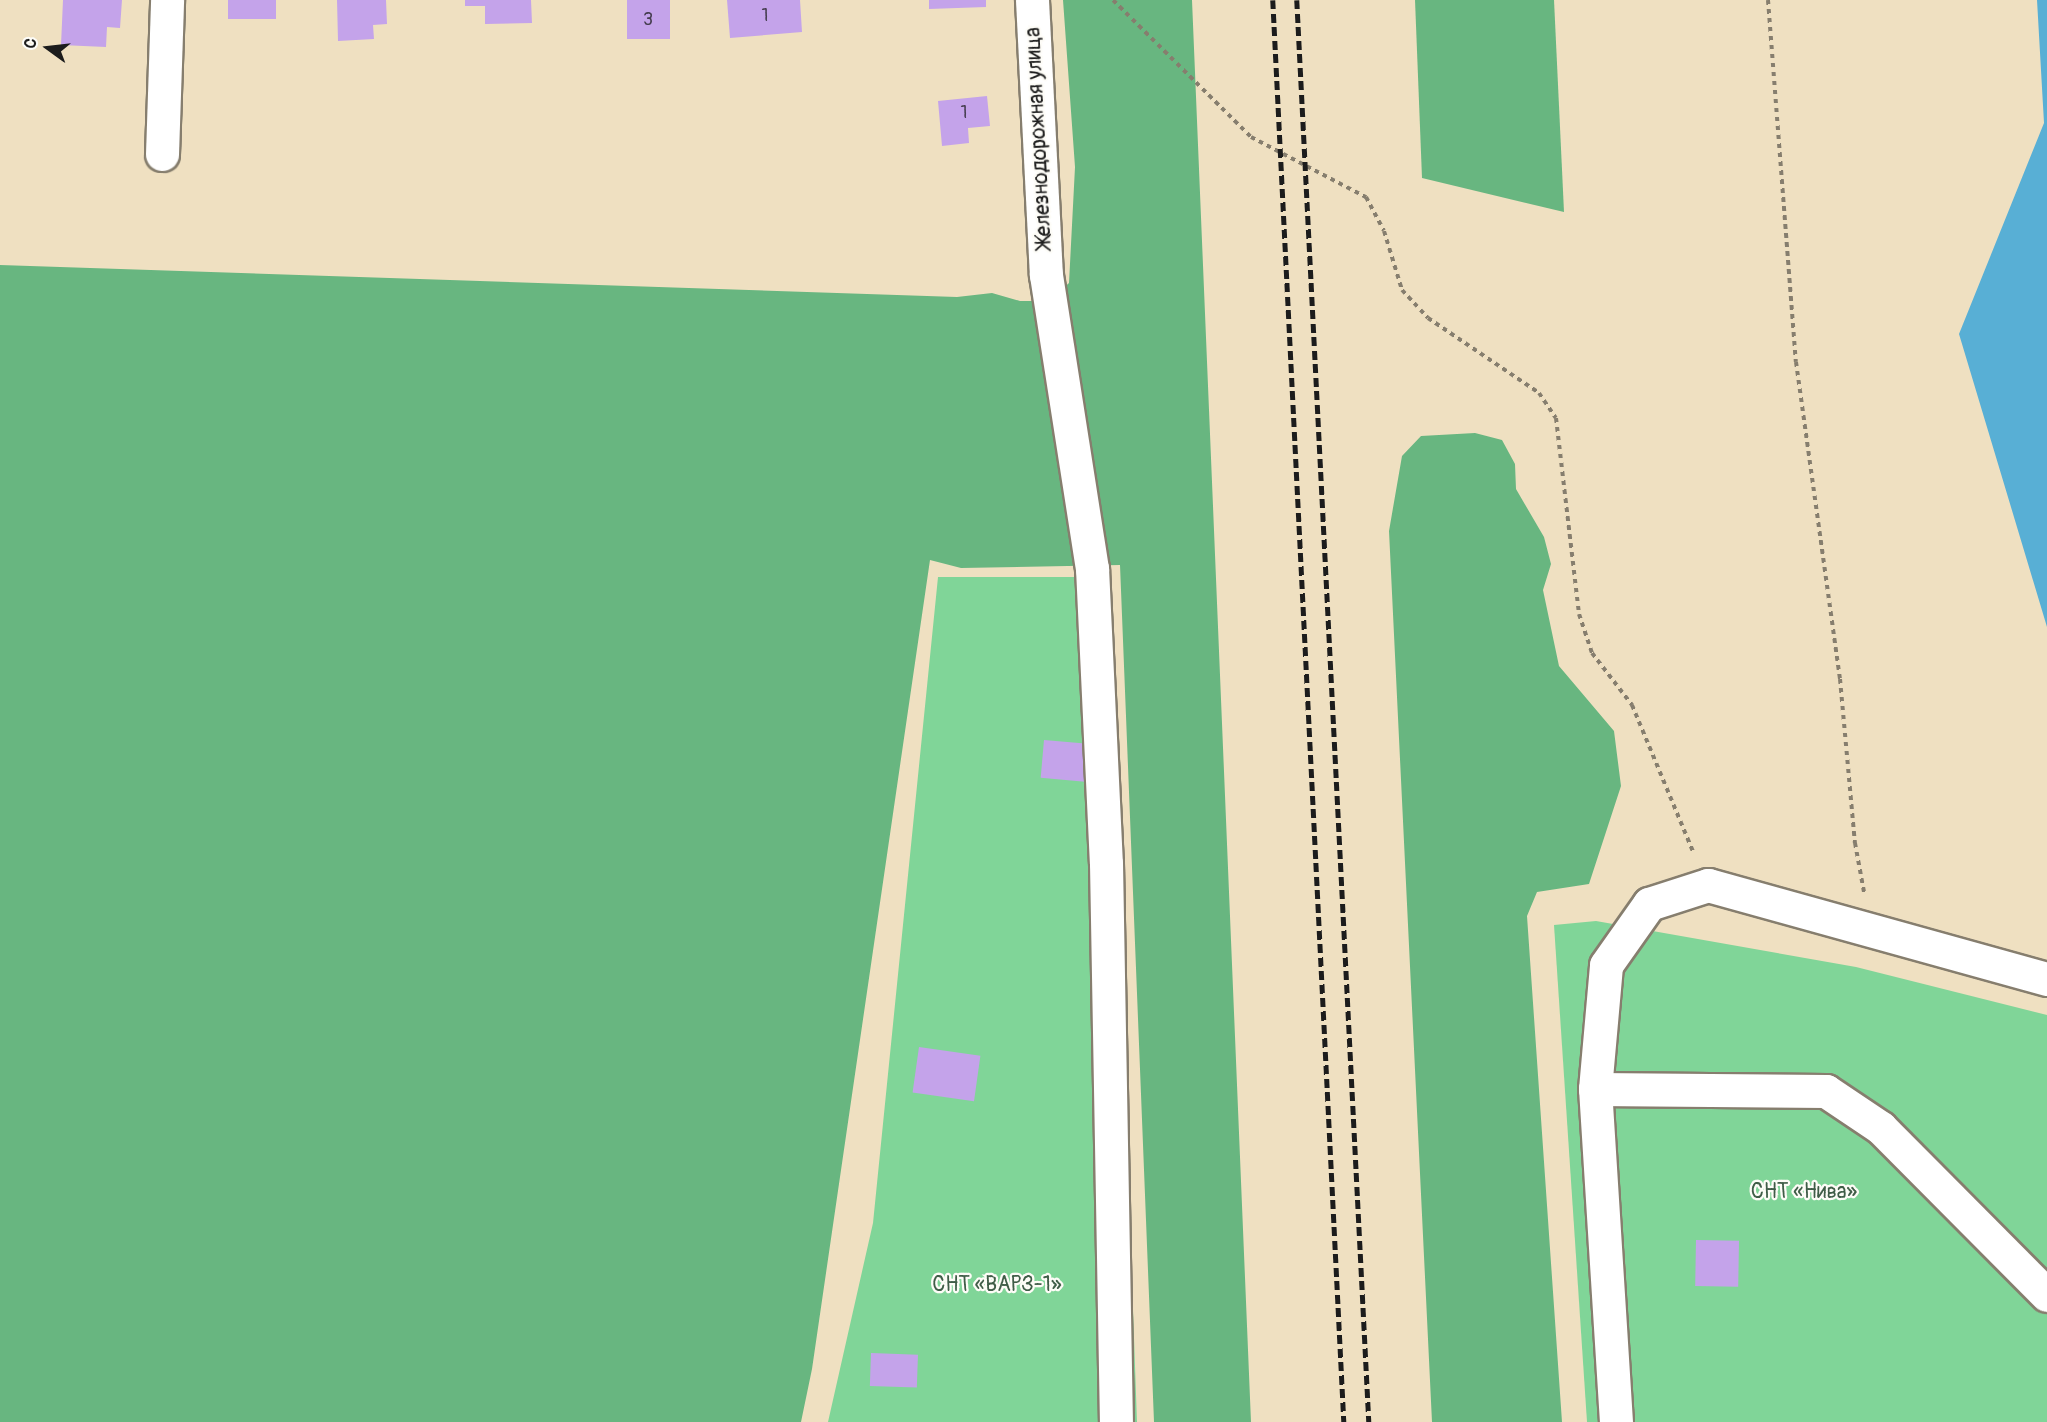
<!DOCTYPE html>
<html>
<head>
<meta charset="utf-8">
<style>
  body { margin:0 }
  #map { position:relative; width:2047px; height:1422px; overflow:hidden; background:#efe0c1; font-family:Pangolin,sans-serif }
  div>[style] { position:absolute }
  .green>* { inset:0; background:#80d598 }
  .forest>* { inset:0; background:#68b680 }
  .water>* { inset:0; background:#58afd5 }
  .building>* { inset:0; background:#c4a3ea; transform-origin:0 0 }
  .path>* { height:4px; margin-top:-2px; transform-origin:0; background:repeating-linear-gradient(90deg,#867e6e 0 4.5px,transparent 0 9px) }
  .roads { filter:drop-shadow(2px 0 #867e6e) drop-shadow(-2px 0 #867e6e) drop-shadow(0 2px #867e6e) drop-shadow(0 -2px #867e6e) }
  .minor>* { height:33px; margin:-16.5px; padding:0 16.5px; transform-origin:16.5px; border-radius:16.5px; background:#fff }
  .rail>* { height:4.5px; margin-top:-2.25px; transform-origin:0; background:repeating-linear-gradient(90deg,#1c1c1c 0 9px,transparent 0 13.5px) }
  span { translate:-50% -50%; white-space:nowrap; text-align:center; line-height:1.15; -webkit-text-stroke:4.5px #fdfcf7; paint-order:stroke }
  .number-label { font-size:18px; color:#463e50 }
  .number-label span { -webkit-text-stroke-width:0 }
  .street-label { font-size:21px; color:#1c1c1c }
  .park-label { font-size:21px; color:#3f5d47 }
  .north { position:absolute; left:18px; top:18px; width:60px; height:60px; -webkit-text-stroke:4px #fdfcf7; paint-order:stroke; rotate:285deg; font-size:16px; font-weight:700; line-height:24px; text-align:center; color:#1c1c1c }
  .north::after { content:''; display:block; margin:auto; width:21px; height:27px; background:#1c1c1c; clip-path:polygon(50% 0,100% 100%,50% 72%,0 100%) }
</style>
</head>
<body>
<div id="map">
  <div class="green">
    <i style="clip-path:polygon(938px 577px,1107px 577px,1137px 1422px,828px 1422px,873px 1223px)"></i>
    <i style="clip-path:polygon(1596px 921px,1856px 967px,2047px 1015px,2047px 1422px,1587px 1422px,1554px 925px)"></i>
  </div>
  <div class="forest">
    <i style="clip-path:polygon(1063px 0,1192px 0,1251px 1422px,1154px 1422px,1120px 565px,961px 568px,930px 560px,812px 1369px,801px 1422px,0 1422px,0 265px,957px 297px,992px 293px,1020px 301px,1049px 301px,1069px 283px,1075px 167px)"></i>
    <i style="clip-path:polygon(1415px 0,1554px 0,1564px 212px,1422px 178px)"></i>
    <i style="clip-path:polygon(1475px 433px,1502px 440px,1515px 464px,1516px 489px,1544px 537px,1551px 564px,1543px 590px,1559px 666px,1614px 731px,1621px 786px,1589px 884px,1537px 892px,1527px 916px,1562px 1422px,1432px 1422px,1389px 531px,1402px 456px,1421px 436px)"></i>
  </div>
  <div class="water">
    <i style="clip-path:polygon(2037px 0,2047px 0,2047px 627px,1959px 334px,2044px 123px)"></i>
  </div>
  <div class="building">
    <i style="clip-path:polygon(63px 0,122px 0,120px 28px,107px 27px,106px 47px,61px 45px)"></i>
    <i style="left:228px;top:0;width:48px;height:19px"></i>
    <i style="clip-path:polygon(337px 0,386px 0,387px 24px,373px 25px,374px 39px,338px 41px)"></i>
    <i style="clip-path:polygon(465px 0,531px 0,532px 23px,485px 24px,485px 6px,465px 6px)"></i>
    <i style="left:627px;top:0;width:43px;height:39px"></i>
    <i style="clip-path:polygon(727px 0,800px 0,802px 32px,730px 38px)"></i>
    <i style="clip-path:polygon(929px 0,986px 0,986px 7px,929px 9px)"></i>
    <i style="clip-path:polygon(987px 96px,990px 126px,968px 128px,969px 143px,942px 146px,938px 101px)"></i>
    <i style="left:1044px;top:740px;width:50px;height:38px;rotate:5deg"></i>
    <i style="left:919px;top:1047px;width:62px;height:46px;rotate:8deg"></i>
    <i style="left:1696px;top:1240px;width:43px;height:46px;rotate:1deg"></i>
    <i style="left:871px;top:1353px;width:47px;height:33px;rotate:2deg"></i>
  </div>
  <div class="path">
    <i style="left:1113px;top:0;width:194px;rotate:44.8deg"></i>
    <i style="left:1251px;top:137px;width:130px;rotate:27.6deg"></i>
    <i style="left:1366px;top:197px;width:38px;rotate:62deg"></i>
    <i style="left:1384px;top:231px;width:62px;rotate:73deg"></i>
    <i style="left:1402px;top:290px;width:38px;rotate:47deg"></i>
    <i style="left:1428px;top:318px;width:134px;rotate:34deg"></i>
    <i style="left:1539px;top:393px;width:30px;rotate:56deg"></i>
    <i style="left:1556px;top:418px;width:197px;rotate:83.3deg"></i>
    <i style="left:1579px;top:614px;width:41px;rotate:71.6deg"></i>
    <i style="left:1592px;top:653px;width:66px;rotate:52.4deg"></i>
    <i style="left:1632px;top:705px;width:161px;rotate:67.4deg"></i>
    <i style="left:1768px;top:0;width:363px;rotate:85.6deg"></i>
    <i style="left:1796px;top:362px;width:320px;rotate:82.1deg"></i>
    <i style="left:1840px;top:679px;width:165px;rotate:84.8deg"></i>
    <i style="left:1855px;top:843px;width:50px;rotate:79.6deg"></i>
  </div>
  <div class="roads">
    <div class="minor">
      <i style="left:1032px;top:0;width:275px;rotate:87.1deg"></i>
      <i style="left:1046px;top:275px;width:297px;rotate:81.1deg"></i>
      <i style="left:1092px;top:568px;width:295px;rotate:87.3deg"></i>
      <i style="left:1106px;top:863px;width:559px;rotate:88.98deg"></i>
      <i style="left:162px;top:154px;width:154px;rotate:-88.1deg"></i>
      <i style="left:1595px;top:1089px;width:231px;rotate:0.5deg"></i>
      <i style="left:1826px;top:1091px;width:66px;rotate:33.9deg"></i>
      <i style="left:1881px;top:1128px;width:235px;rotate:45.2deg"></i>
      <i style="left:1616px;top:1422px;width:334px;rotate:-93.6deg"></i>
      <i style="left:1595px;top:1089px;width:124px;rotate:-84.9deg"></i>
      <i style="left:1606px;top:965px;width:75px;rotate:-54.8deg"></i>
      <i style="left:1649px;top:904px;width:62px;rotate:-17.9deg"></i>
      <i style="left:1708px;top:885px;width:352px;rotate:15.5deg"></i>
    </div>
  </div>
  <div class="rail">
    <i style="left:1273px;top:0;width:1424px;rotate:87.14deg"></i>
    <i style="left:1297px;top:0;width:1424px;rotate:87.1deg"></i>
  </div>
  <div class="number-label">
    <span style="left:765px;top:16px">1</span>
    <span style="left:648px;top:20px">3</span>
    <span style="left:964px;top:113px">1</span>
  </div>
  <div class="street-label">
    <span style="left:1039px;top:138px;rotate:-93deg">Железнодорожная улица</span>
  </div>
  <div class="park-label">
    <span style="left:1804px;top:1192px">СНТ «Нива»</span>
    <span style="left:997px;top:1285px">СНТ «ВАРЗ-1»</span>
  </div>
  <div class="north">С</div>
</div>
</body>
</html>
